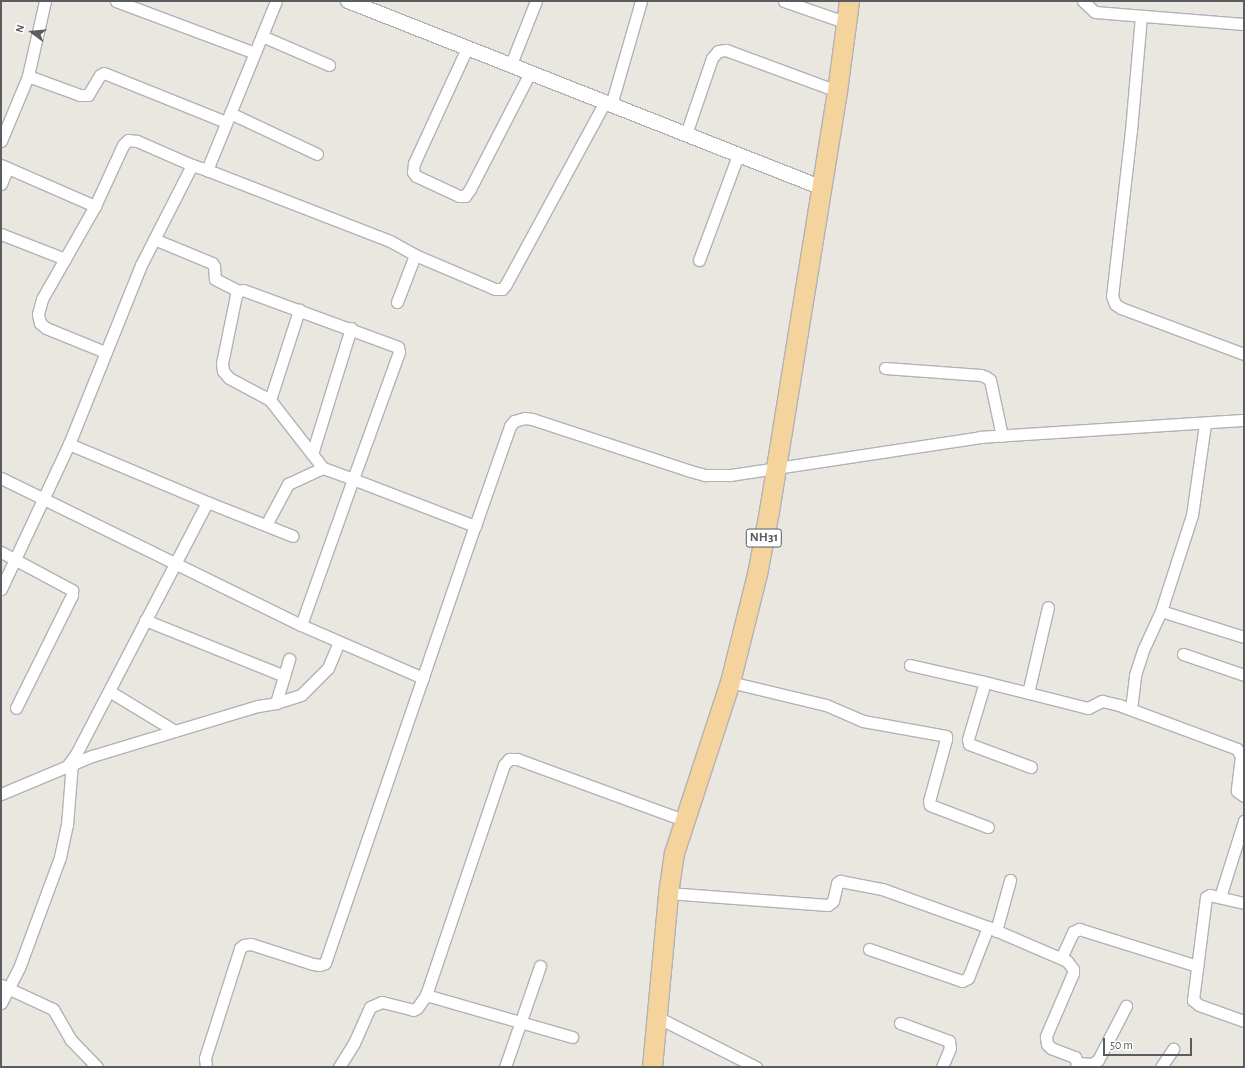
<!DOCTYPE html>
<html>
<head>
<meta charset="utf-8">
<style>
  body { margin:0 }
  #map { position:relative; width:1245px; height:1068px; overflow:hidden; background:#eae6e0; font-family:"Alegreya Sans",sans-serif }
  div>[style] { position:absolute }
  .roads { filter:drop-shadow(1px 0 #b0b3b6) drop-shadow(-1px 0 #b0b3b6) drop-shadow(0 1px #b0b3b6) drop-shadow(0 -1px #b0b3b6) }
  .minor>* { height:11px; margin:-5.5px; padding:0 5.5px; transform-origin:5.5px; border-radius:5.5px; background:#fff }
  .tertiary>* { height:14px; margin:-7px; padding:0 7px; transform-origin:7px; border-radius:7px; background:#fff }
  .trunk>* { height:19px; margin:-9.5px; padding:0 9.5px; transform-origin:9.5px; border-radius:9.5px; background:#f4d39c }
  span { translate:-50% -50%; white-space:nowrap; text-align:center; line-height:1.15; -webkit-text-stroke:4px #fff; paint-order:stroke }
  .shield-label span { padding:1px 3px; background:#fff; border:1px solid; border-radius:3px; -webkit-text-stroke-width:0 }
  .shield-label { font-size:13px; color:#595d5f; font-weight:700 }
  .frame { position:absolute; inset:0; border:2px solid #595d5f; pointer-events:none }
  .north { position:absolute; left:12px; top:12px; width:40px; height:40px; -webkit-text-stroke:3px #fff; paint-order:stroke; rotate:286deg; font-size:11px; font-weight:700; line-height:16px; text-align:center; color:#595d5f }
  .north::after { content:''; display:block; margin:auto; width:14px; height:18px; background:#595d5f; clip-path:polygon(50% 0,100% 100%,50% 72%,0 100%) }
  .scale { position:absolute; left:1103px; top:1038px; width:89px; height:18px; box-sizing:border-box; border:2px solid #595d5f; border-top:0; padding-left:5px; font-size:12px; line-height:14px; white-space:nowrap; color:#595d5f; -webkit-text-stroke:3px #fff; paint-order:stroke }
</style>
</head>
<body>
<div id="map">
  <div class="roads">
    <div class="minor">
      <i style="left:45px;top:1px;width:77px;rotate:102.8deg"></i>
      <i style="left:28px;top:76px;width:55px;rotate:20.1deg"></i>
      <i style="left:80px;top:95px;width:8px"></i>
      <i style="left:88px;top:95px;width:23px;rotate:-59deg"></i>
      <i style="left:100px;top:75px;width:4px;rotate:-27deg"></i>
      <i style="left:104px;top:73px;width:131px;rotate:21.9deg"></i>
      <i style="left:116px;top:1px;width:148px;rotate:20.5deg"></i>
      <i style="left:276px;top:1px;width:183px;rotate:112.2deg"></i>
      <i style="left:207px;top:170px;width:196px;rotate:21.2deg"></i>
      <i style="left:390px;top:241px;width:29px;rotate:29deg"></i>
      <i style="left:415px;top:255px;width:87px;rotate:23deg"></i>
      <i style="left:495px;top:289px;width:7px"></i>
      <i style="left:502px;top:289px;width:6px;rotate:-51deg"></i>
      <i style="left:506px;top:284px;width:207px;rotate:-61.5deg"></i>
      <i style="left:784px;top:1px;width:67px;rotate:19.2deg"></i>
      <i style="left:1083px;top:1px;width:16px;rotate:43deg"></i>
      <i style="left:1095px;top:12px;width:149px;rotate:4.6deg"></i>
      <i style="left:1141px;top:16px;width:114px;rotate:95deg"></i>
      <i style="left:1131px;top:130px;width:167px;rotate:96.5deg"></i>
      <i style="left:1112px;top:296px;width:9px;rotate:69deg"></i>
      <i style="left:1115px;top:304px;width:7px;rotate:34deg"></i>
      <i style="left:1121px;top:308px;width:131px;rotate:20.5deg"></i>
      <i style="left:262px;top:36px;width:73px;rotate:23.4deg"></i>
      <i style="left:467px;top:48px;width:127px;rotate:114.7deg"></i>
      <i style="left:414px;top:163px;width:9px;rotate:96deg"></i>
      <i style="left:413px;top:172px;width:5px;rotate:53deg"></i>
      <i style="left:416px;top:176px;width:47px;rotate:24.9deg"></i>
      <i style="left:459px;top:196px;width:6px"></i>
      <i style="left:465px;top:196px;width:9px;rotate:-54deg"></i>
      <i style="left:470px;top:189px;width:131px;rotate:-62.7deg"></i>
      <i style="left:511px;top:64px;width:68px;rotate:-68.4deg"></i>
      <i style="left:611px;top:105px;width:108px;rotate:-73.9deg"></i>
      <i style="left:230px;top:113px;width:96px;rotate:25.2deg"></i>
      <i style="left:686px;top:134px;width:80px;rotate:-71.1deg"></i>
      <i style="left:712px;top:58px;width:9px;rotate:-49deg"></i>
      <i style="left:718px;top:51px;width:8px;rotate:-7deg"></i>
      <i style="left:726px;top:50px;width:118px;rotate:20.3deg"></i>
      <i style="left:1px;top:141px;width:70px;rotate:-67.4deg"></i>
      <i style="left:1px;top:165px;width:103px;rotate:23.6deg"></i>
      <i style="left:1px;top:184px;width:16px;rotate:-68deg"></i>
      <i style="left:1px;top:234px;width:69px;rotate:21.3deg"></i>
      <i style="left:154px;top:239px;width:63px;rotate:22.5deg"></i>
      <i style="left:212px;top:263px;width:4px;rotate:56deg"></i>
      <i style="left:214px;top:266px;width:13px;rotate:86deg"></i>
      <i style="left:215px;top:279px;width:27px;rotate:27deg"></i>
      <i style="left:699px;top:260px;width:112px;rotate:-69.6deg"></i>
      <i style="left:397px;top:302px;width:50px;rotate:-69deg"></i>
      <i style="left:105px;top:352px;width:64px;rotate:-157.9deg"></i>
      <i style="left:46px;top:328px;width:8px;rotate:-140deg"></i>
      <i style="left:40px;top:323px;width:9px;rotate:-103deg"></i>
      <i style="left:38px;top:314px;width:16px;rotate:-75deg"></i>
      <i style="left:42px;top:299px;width:107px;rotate:-60.3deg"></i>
      <i style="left:95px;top:206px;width:67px;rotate:-65.3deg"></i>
      <i style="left:123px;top:145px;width:7px;rotate:-45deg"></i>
      <i style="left:128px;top:140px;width:9px;rotate:6deg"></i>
      <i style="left:137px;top:141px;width:60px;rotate:23.6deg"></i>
      <i style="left:885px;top:368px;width:96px;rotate:4.2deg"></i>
      <i style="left:981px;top:375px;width:5px;rotate:22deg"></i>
      <i style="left:986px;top:377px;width:5px;rotate:37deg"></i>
      <i style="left:990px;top:380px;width:57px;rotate:77.9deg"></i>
      <i style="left:270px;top:400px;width:95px;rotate:-72.1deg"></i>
      <i style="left:1205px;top:424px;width:92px;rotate:98.1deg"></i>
      <i style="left:1192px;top:515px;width:101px;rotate:107.9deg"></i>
      <i style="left:1161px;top:611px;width:87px;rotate:17.4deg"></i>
      <i style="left:312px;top:454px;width:132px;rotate:-72.8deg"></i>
      <i style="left:1px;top:478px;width:334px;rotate:26.1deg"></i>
      <i style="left:207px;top:502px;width:92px;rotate:21.6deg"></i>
      <i style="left:266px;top:525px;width:47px;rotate:-61.8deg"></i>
      <i style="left:288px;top:484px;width:38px;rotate:-25deg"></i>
      <i style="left:1px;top:552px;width:81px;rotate:28.2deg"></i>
      <i style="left:72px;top:590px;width:5px;rotate:90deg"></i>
      <i style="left:72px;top:595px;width:126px;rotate:116.4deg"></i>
      <i style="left:1px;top:589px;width:160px;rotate:-64.9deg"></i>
      <i style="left:69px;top:444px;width:193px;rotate:-68.1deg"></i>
      <i style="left:141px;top:265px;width:112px;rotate:-63deg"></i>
      <i style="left:192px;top:165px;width:16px;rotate:18deg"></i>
      <i style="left:145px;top:620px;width:150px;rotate:21.9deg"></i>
      <i style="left:1183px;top:654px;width:65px;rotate:19deg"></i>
      <i style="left:910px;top:665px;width:77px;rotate:12.8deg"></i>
      <i style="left:423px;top:678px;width:133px;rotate:-156.5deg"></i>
      <i style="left:301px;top:625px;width:155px;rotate:-70.4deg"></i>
      <i style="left:353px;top:479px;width:135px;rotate:-70.1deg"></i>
      <i style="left:399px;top:352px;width:5px;rotate:-101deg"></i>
      <i style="left:398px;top:347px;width:165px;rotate:-159.8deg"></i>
      <i style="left:243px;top:290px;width:4px;rotate:166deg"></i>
      <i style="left:239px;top:291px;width:5px;rotate:127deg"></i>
      <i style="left:236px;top:295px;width:69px;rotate:101.6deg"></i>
      <i style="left:222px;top:363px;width:8px;rotate:83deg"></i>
      <i style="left:223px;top:371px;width:9px;rotate:49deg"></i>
      <i style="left:229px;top:378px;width:47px;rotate:28.2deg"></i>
      <i style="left:270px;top:400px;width:86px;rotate:52.1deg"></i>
      <i style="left:323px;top:468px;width:32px;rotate:20deg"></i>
      <i style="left:353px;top:479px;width:131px;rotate:21.1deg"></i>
      <i style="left:730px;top:682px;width:99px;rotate:13.5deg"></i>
      <i style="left:826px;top:705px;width:40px;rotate:23.4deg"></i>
      <i style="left:863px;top:721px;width:84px;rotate:10.2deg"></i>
      <i style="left:946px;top:736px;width:3px;rotate:90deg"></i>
      <i style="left:946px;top:739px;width:64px;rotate:105.3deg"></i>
      <i style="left:929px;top:801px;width:4px;rotate:76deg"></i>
      <i style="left:930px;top:805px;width:62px;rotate:20.8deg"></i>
      <i style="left:109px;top:691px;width:77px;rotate:31.2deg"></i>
      <i style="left:1028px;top:693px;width:88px;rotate:-76.9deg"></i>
      <i style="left:276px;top:703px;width:46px;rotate:-73.5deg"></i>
      <i style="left:1131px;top:709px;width:34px;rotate:-83deg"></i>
      <i style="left:1135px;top:675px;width:28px;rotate:-72deg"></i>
      <i style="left:1144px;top:648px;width:41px;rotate:-65.3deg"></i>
      <i style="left:68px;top:765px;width:14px;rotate:-54deg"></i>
      <i style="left:76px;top:754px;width:284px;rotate:-62.5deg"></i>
      <i style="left:207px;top:502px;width:150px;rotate:-157.2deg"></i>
      <i style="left:1031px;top:767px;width:66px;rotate:-159.6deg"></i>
      <i style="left:969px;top:744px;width:5px;rotate:-101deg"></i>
      <i style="left:968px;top:739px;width:59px;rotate:-73.4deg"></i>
      <i style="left:985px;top:682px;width:106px;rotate:14.2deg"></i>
      <i style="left:1088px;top:708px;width:16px;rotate:-27deg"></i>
      <i style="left:1102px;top:701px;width:17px;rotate:13deg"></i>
      <i style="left:1119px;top:705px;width:126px;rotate:20.4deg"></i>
      <i style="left:1237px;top:749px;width:8px;rotate:60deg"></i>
      <i style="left:1241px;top:756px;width:35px;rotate:97deg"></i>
      <i style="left:1237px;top:791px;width:9px;rotate:36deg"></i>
      <i style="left:1px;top:794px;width:99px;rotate:-22.7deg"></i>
      <i style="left:92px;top:756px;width:173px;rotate:-16.8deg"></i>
      <i style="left:258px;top:706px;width:18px;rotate:-9deg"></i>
      <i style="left:276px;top:703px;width:26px;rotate:-18deg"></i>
      <i style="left:301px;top:695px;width:38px;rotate:-45deg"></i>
      <i style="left:328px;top:668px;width:28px;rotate:-67deg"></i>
      <i style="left:668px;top:893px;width:160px;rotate:4.3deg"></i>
      <i style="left:828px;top:905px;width:6px;rotate:-39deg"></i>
      <i style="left:833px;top:901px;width:18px;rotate:-77deg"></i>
      <i style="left:837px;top:883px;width:4px;rotate:-34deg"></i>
      <i style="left:840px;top:881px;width:43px;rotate:10.8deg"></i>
      <i style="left:882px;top:889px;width:113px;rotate:19.7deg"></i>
      <i style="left:1220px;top:897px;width:80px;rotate:-72.5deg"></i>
      <i style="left:1244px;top:903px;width:35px;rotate:-167deg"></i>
      <i style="left:1210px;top:895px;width:4px;rotate:153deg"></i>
      <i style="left:1206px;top:897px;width:104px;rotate:97.2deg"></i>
      <i style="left:1193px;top:1000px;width:8px;rotate:40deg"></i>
      <i style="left:1199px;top:1005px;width:48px;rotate:19.6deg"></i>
      <i style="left:996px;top:931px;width:53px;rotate:-74.6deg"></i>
      <i style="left:869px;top:949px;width:98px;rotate:19deg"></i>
      <i style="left:962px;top:981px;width:7px;rotate:-27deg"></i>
      <i style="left:968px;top:978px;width:55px;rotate:-68.6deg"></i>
      <i style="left:988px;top:927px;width:86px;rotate:23.3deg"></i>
      <i style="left:1067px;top:961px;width:10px;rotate:53deg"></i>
      <i style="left:1073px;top:969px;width:4px;rotate:90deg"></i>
      <i style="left:1073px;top:973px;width:69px;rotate:113.2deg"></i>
      <i style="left:1046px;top:1036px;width:8px;rotate:83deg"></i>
      <i style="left:1047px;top:1044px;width:6px;rotate:45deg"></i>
      <i style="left:1051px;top:1048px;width:26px;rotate:21deg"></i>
      <i style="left:1075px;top:1057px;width:6px;rotate:72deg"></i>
      <i style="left:1077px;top:1063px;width:4px;rotate:104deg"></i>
      <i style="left:1061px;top:958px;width:29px;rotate:-65deg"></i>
      <i style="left:1073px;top:932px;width:7px;rotate:-27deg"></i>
      <i style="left:1079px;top:929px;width:124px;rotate:17.4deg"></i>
      <i style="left:1px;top:985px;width:57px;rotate:24.8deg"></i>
      <i style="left:53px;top:1009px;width:36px;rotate:60deg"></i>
      <i style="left:71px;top:1040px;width:37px;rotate:46deg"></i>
      <i style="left:426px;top:995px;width:152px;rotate:16deg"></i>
      <i style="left:1px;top:1003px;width:39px;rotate:-63deg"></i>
      <i style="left:19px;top:968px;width:118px;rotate:-69.7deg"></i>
      <i style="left:60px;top:857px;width:33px;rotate:-78deg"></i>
      <i style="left:67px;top:825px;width:62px;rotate:-85.4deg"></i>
      <i style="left:657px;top:1017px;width:111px;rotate:26.8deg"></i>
      <i style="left:900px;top:1023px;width:52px;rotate:20.2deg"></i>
      <i style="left:949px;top:1041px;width:7px;rotate:82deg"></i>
      <i style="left:950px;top:1048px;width:21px;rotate:113deg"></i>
      <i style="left:1077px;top:1063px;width:15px;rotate:4deg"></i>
      <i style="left:1092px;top:1064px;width:7px;rotate:-34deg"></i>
      <i style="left:1098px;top:1060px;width:61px;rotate:-62.6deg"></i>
      <i style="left:206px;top:1067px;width:9px;rotate:-96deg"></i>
      <i style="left:205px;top:1058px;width:115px;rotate:-72.3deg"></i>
      <i style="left:240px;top:948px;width:5px;rotate:-37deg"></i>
      <i style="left:244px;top:945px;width:7px;rotate:-8deg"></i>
      <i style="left:251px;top:944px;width:65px;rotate:17.9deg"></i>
      <i style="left:313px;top:964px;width:7px;rotate:8deg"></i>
      <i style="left:320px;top:965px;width:5px;rotate:-22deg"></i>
      <i style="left:325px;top:963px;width:462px;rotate:-71.1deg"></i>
      <i style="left:475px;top:526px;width:106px;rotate:-70.7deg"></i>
      <i style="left:510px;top:426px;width:6px;rotate:-51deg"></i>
      <i style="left:514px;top:421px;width:11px;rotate:-15deg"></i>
      <i style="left:525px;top:418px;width:7px;rotate:8deg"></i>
      <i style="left:532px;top:419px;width:166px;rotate:18.2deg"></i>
      <i style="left:690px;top:471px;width:16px;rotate:15deg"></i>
      <i style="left:705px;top:475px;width:25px"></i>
      <i style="left:730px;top:475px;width:253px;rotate:-8.6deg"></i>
      <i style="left:980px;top:437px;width:265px;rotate:-3.7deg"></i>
      <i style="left:339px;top:1067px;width:28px;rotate:-58deg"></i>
      <i style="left:354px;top:1043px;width:39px;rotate:-66deg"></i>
      <i style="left:370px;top:1007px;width:13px;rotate:-23deg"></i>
      <i style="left:382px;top:1002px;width:32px;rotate:14deg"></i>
      <i style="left:413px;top:1010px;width:4px;rotate:-27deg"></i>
      <i style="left:417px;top:1008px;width:16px;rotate:-55deg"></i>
      <i style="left:426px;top:995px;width:243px;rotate:-71.3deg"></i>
      <i style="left:504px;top:765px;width:8px;rotate:-50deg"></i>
      <i style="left:509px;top:759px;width:8px"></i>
      <i style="left:517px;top:759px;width:178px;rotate:20.1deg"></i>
      <i style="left:505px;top:1067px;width:107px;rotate:-70.9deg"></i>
      <i style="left:1161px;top:1067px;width:22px;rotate:-56deg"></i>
    </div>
    <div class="tertiary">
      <i style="left:348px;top:1px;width:507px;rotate:21.51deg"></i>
    </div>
    <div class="trunk">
      <i style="left:652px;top:1067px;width:175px;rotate:-84.7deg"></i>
      <i style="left:668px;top:893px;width:40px;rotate:-81.5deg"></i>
      <i style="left:674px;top:853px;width:180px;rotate:-71.9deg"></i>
      <i style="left:730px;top:682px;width:111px;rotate:-76deg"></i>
      <i style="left:757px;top:574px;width:64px;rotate:-79.2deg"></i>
      <i style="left:769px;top:511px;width:425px;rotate:-80.8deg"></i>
      <i style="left:837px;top:91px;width:91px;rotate:-82.4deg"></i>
    </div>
  </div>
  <div class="shield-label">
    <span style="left:764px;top:538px">NH31</span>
  </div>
  <div class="frame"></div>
  <div class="north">N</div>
  <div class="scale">50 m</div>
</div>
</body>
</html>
